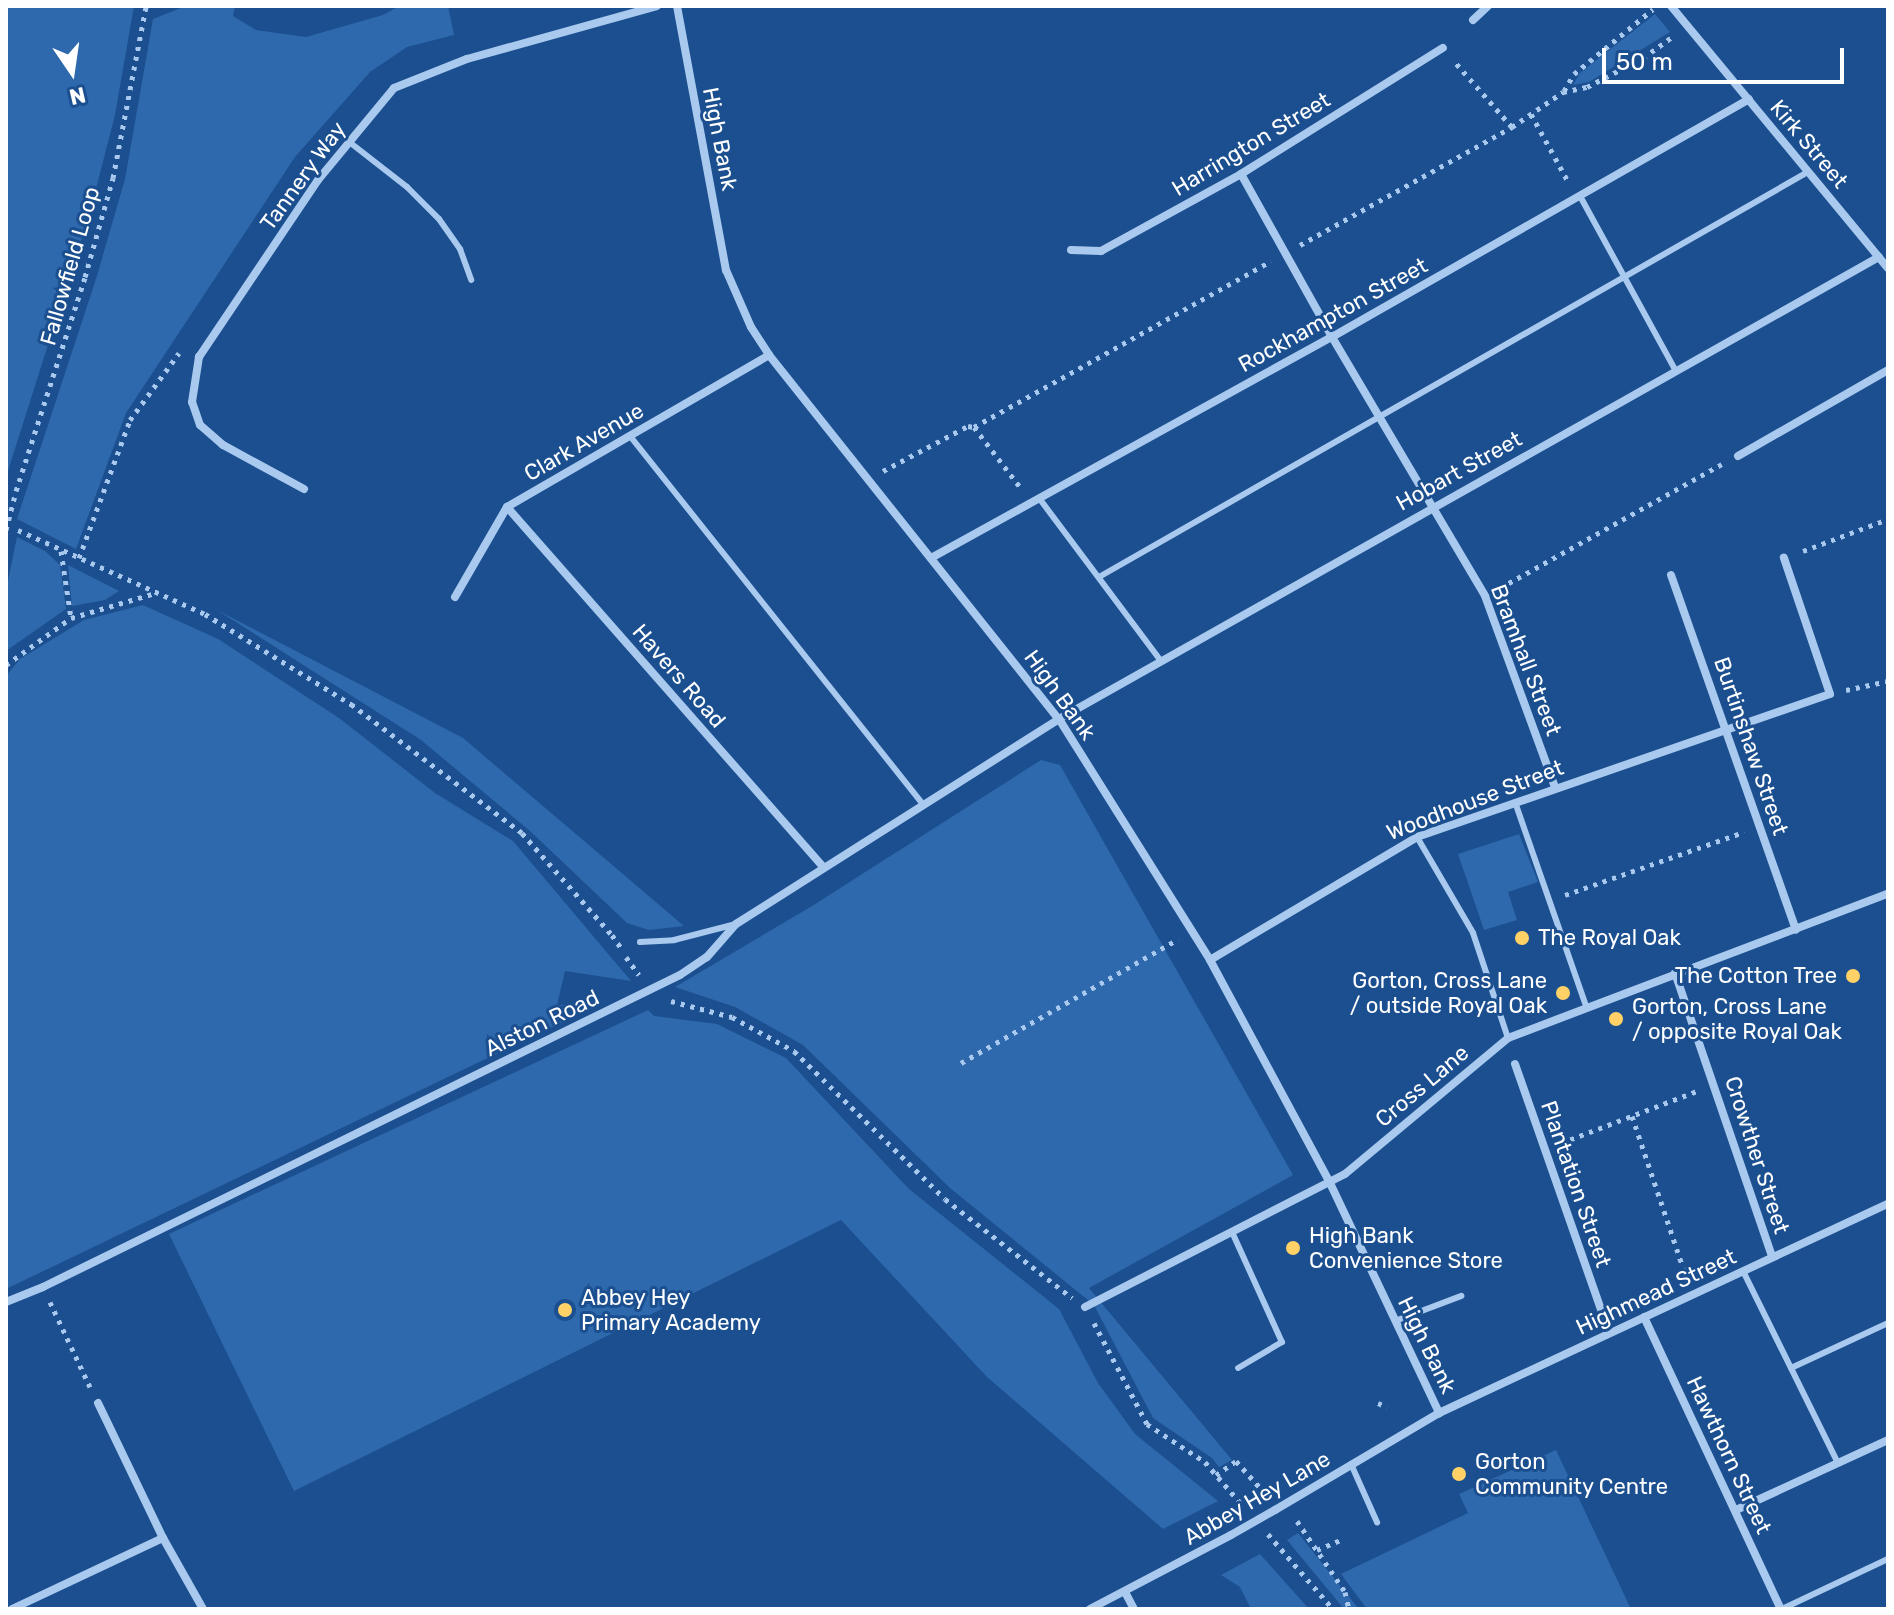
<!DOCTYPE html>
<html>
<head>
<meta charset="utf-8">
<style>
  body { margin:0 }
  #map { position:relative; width:1894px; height:1615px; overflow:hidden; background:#1b4f8f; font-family:Rubik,sans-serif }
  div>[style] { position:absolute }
  .green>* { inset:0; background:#2e69ad }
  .path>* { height:5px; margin-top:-2.5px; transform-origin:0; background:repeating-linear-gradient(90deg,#a9c9ee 0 4px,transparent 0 10px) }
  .lane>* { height:6px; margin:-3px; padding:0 3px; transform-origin:3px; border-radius:3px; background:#a9c9ee }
  .street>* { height:8px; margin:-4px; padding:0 4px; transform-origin:4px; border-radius:4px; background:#a9c9ee }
  .path-bridge>* { height:5px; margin-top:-2.5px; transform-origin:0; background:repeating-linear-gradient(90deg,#a9c9ee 0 4px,transparent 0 10px) }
  .street-bridge>* { height:8px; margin:-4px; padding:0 4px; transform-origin:4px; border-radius:4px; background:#a9c9ee }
  .dots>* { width:22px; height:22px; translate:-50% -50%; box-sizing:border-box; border:4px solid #1b4f8f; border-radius:50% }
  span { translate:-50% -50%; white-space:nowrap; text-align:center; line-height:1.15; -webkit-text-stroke:6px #1b4f8f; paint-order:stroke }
  .street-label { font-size:22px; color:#fff }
  .poi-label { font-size:22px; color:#fff }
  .left { translate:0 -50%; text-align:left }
  .right { translate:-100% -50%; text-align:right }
  .frame { position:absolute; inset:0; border:8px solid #fff; pointer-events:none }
  .north { position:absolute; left:32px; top:32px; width:80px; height:80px; -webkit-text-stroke:6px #1b4f8f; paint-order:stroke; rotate:167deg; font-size:22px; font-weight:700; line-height:32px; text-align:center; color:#fff }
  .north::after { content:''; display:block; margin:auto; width:28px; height:36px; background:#fff; clip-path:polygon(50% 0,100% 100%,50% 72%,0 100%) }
  .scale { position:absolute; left:1602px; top:48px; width:242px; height:36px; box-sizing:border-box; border:4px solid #fff; border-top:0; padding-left:10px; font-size:24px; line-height:28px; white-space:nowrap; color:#fff; -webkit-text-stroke:6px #1b4f8f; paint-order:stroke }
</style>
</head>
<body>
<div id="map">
  <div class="green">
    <i style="clip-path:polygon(6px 6px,134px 6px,115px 115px,89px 216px,6px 477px)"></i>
    <i style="clip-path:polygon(186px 6px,235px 6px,233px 16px,256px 30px,306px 37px,383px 15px,399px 6px,448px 6px,454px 35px,407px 47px,370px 72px,295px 157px,126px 413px,76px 549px,17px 519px,96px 279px,125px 179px,153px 19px)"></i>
    <i style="clip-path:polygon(1655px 14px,1670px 32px,1589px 82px,1573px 85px,1580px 73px)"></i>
    <i style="clip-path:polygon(17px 537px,45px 551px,60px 565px,66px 609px,6px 651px,6px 590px)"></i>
    <i style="clip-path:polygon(68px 565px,119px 591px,105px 600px,72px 606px)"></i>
    <i style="clip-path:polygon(143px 605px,218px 639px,339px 718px,435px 793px,513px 841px,631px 981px,565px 971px,557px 1005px,600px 1004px,6px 1289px,6px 676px,20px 659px,84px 620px)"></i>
    <i style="clip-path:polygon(217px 610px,463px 738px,684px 926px,649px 930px,627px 923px,530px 831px,421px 740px)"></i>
    <i style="clip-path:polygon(1041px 760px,1060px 765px,1293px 1175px,1089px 1288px,1232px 1460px,1219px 1467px,1212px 1458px,1153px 1418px,1094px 1305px,950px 1188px,803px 1045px,735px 1007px,675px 987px,812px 906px)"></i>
    <i style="clip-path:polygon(1519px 834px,1538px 882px,1508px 892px,1517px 920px,1484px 930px,1458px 854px)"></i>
    <i style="clip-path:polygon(648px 1010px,654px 1016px,717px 1024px,786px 1058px,909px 1189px,1059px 1309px,1098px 1383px,1135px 1434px,1218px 1501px,1163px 1529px,987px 1377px,841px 1220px,294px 1491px,169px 1234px)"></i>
    <i style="clip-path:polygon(1556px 1450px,1631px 1609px,1367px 1609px,1341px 1574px,1468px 1513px,1459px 1494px)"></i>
    <i style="clip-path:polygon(1298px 1533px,1345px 1592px,1359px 1609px,1344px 1609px,1287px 1540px)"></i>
    <i style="clip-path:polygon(1260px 1554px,1309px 1609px,1251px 1609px,1240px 1587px,1221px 1575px)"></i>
  </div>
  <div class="path">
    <i style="left:1564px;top:91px;width:20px;rotate:-60deg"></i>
    <i style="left:1574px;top:74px;width:102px;rotate:-39.4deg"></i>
    <i style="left:1531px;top:114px;width:79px;rotate:61.2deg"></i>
    <i style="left:1512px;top:127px;width:62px;rotate:-34.5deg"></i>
    <i style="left:1563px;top:92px;width:25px;rotate:-12deg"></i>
    <i style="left:1587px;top:87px;width:63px;rotate:-27.4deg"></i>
    <i style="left:1643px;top:58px;width:37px;rotate:-36deg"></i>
    <i style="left:1300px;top:245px;width:243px;rotate:-29.1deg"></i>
    <i style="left:1512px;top:127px;width:88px;rotate:-131.3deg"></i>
    <i style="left:974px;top:427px;width:76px;rotate:52.5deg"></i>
    <i style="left:883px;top:471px;width:96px;rotate:-27.9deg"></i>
    <i style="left:968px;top:426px;width:6px;rotate:9deg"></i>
    <i style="left:974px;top:427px;width:340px;rotate:-29.2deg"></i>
    <i style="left:16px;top:491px;width:225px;rotate:-72.1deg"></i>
    <i style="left:85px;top:277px;width:103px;rotate:-74.2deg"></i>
    <i style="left:113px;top:178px;width:175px;rotate:-79.1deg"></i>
    <i style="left:18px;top:530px;width:205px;rotate:24.2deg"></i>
    <i style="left:205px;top:614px;width:172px;rotate:31.7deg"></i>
    <i style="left:351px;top:704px;width:214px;rotate:37deg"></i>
    <i style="left:522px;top:833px;width:136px;rotate:48.6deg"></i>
    <i style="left:61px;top:551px;width:68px;rotate:81.5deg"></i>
    <i style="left:1803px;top:551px;width:91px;rotate:-20.6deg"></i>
    <i style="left:79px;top:558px;width:147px;rotate:-69.7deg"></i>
    <i style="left:130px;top:420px;width:83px;rotate:-53.8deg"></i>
    <i style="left:1500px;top:588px;width:254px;rotate:-29.2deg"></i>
    <i style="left:6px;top:665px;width:80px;rotate:-35.9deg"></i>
    <i style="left:71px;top:618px;width:84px;rotate:-16.5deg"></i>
    <i style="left:1846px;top:690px;width:43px;rotate:-12.1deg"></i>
    <i style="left:1565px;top:895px;width:190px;rotate:-19.4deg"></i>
    <i style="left:612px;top:935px;width:16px;rotate:55deg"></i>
    <i style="left:626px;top:957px;width:22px;rotate:54deg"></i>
    <i style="left:671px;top:1001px;width:63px;rotate:14.7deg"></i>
    <i style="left:732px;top:1017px;width:71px;rotate:28.7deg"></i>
    <i style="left:794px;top:1051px;width:211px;rotate:44.4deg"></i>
    <i style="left:945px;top:1199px;width:161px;rotate:37.9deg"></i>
    <i style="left:961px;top:1063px;width:250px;rotate:-29.7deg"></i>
    <i style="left:1632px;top:1116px;width:169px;rotate:71.4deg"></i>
    <i style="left:1561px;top:1143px;width:146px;rotate:-20.9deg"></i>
    <i style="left:50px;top:1302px;width:94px;rotate:64.8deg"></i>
    <i style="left:1094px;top:1323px;width:114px;rotate:62.3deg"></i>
    <i style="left:1147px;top:1424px;width:69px;rotate:33.2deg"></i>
    <i style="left:1205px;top:1462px;width:58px;rotate:49.2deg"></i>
    <i style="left:1378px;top:1403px;width:10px;rotate:24deg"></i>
    <i style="left:1216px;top:1475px;width:24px;rotate:-35deg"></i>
    <i style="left:1236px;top:1461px;width:36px;rotate:48deg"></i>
    <i style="left:1297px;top:1521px;width:86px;rotate:55.9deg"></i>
    <i style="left:1345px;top:1592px;width:17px;rotate:77deg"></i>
    <i style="left:1268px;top:1534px;width:99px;rotate:49.1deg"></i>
    <i style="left:1317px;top:1550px;width:28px;rotate:-23deg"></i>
  </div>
  <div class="lane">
    <i style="left:348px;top:141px;width:75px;rotate:37.9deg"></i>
    <i style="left:407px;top:187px;width:45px;rotate:45deg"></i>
    <i style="left:439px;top:219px;width:37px;rotate:55deg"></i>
    <i style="left:460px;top:249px;width:33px;rotate:70deg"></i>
    <i style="left:1580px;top:196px;width:200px;rotate:61.3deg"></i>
    <i style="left:630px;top:436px;width:471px;rotate:51.5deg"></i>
    <i style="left:1039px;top:498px;width:202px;rotate:53.2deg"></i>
    <i style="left:1099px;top:577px;width:817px;rotate:-29.74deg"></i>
    <i style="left:1515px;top:802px;width:216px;rotate:70.8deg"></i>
    <i style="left:1417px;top:837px;width:111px;rotate:59.7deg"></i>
    <i style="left:1473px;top:933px;width:111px;rotate:71.6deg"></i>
    <i style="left:640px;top:942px;width:34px;rotate:-3deg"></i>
    <i style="left:674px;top:940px;width:64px;rotate:-14.5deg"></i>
    <i style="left:1232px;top:1232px;width:121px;rotate:65.6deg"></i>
    <i style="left:1282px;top:1342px;width:51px;rotate:149.4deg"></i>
    <i style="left:1743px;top:1271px;width:214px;rotate:63.7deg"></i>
    <i style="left:1395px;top:1321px;width:71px;rotate:-20.7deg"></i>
    <i style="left:1791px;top:1368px;width:107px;rotate:-24.9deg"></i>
    <i style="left:1351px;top:1464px;width:64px;rotate:65.9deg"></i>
    <i style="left:1782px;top:1609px;width:117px;rotate:-25.3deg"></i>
  </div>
  <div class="street">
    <i style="left:677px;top:6px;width:269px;rotate:79.5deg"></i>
    <i style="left:726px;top:270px;width:62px;rotate:66.3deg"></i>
    <i style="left:751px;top:327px;width:33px;rotate:57deg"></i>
    <i style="left:769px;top:355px;width:465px;rotate:51.5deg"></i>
    <i style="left:1059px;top:719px;width:284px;rotate:57.9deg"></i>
    <i style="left:1210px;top:960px;width:253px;rotate:61.7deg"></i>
    <i style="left:1330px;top:1183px;width:255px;rotate:64.6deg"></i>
    <i style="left:1671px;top:6px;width:340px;rotate:50.4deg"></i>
    <i style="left:1473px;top:20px;width:21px;rotate:-43deg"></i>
    <i style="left:1241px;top:174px;width:187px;rotate:60.8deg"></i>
    <i style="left:1332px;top:337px;width:301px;rotate:59.4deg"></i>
    <i style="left:1485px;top:596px;width:203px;rotate:69.9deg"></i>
    <i style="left:1071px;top:250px;width:30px;rotate:2deg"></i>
    <i style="left:1101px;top:251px;width:160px;rotate:-28.8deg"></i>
    <i style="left:1241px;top:174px;width:238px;rotate:-32deg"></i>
    <i style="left:1738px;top:456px;width:173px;rotate:-29.8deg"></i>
    <i style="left:304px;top:489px;width:92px;rotate:-151.5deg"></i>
    <i style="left:223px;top:445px;width:30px;rotate:-139deg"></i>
    <i style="left:200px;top:425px;width:24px;rotate:-109deg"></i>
    <i style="left:192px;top:402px;width:46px;rotate:-81.2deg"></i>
    <i style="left:199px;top:357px;width:213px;rotate:-56.1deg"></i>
    <i style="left:318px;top:180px;width:119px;rotate:-50.4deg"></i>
    <i style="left:394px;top:88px;width:79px;rotate:-21.7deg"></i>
    <i style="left:467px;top:59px;width:197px;rotate:-15.6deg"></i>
    <i style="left:507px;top:507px;width:480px;rotate:48.7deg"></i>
    <i style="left:931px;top:558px;width:458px;rotate:-28.9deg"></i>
    <i style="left:1332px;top:337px;width:480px;rotate:-29.7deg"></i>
    <i style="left:1671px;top:575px;width:376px;rotate:70.6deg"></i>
    <i style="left:455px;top:597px;width:104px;rotate:-60deg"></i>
    <i style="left:507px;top:507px;width:303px;rotate:-30.1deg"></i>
    <i style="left:1210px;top:960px;width:241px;rotate:-30.7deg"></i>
    <i style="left:1417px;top:837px;width:437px;rotate:-19.1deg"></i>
    <i style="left:1830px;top:694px;width:144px;rotate:-108.7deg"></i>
    <i style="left:1675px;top:973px;width:300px;rotate:71.1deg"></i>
    <i style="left:1515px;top:1064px;width:266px;rotate:70.7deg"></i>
    <i style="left:6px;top:1302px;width:40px;rotate:-22deg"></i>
    <i style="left:43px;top:1287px;width:709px;rotate:-26.1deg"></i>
    <i style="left:680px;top:975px;width:32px;rotate:-34deg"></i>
    <i style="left:707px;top:957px;width:44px;rotate:-48.7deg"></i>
    <i style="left:736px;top:924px;width:383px;rotate:-32.4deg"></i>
    <i style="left:1059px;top:719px;width:941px;rotate:-29.4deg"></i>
    <i style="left:1085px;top:1307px;width:292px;rotate:-27.1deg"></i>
    <i style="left:1345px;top:1174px;width:212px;rotate:-39.8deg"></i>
    <i style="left:1508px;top:1038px;width:406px;rotate:-20.8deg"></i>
    <i style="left:1644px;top:1317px;width:323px;rotate:64.9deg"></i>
    <i style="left:98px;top:1403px;width:150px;rotate:64.3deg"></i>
    <i style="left:163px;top:1538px;width:81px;rotate:60.6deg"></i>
    <i style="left:1275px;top:1510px;width:191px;rotate:-30.6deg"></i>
    <i style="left:1439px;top:1413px;width:495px;rotate:-25deg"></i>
    <i style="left:1736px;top:1510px;width:167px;rotate:-24.7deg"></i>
    <i style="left:1125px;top:1592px;width:19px;rotate:62deg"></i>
    <i style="left:12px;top:1609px;width:167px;rotate:-25.2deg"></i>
    <i style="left:1090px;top:1609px;width:159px;rotate:-27.7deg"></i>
  </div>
  <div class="path-bridge">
    <i style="left:6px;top:530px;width:40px;rotate:-75.6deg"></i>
  </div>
  <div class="street-bridge">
    <i style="left:1231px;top:1535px;width:51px;rotate:-29.6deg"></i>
  </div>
  <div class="dots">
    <i style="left:1522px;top:938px;background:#ffd166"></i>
    <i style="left:1853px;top:976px;background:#ffd166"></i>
    <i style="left:1563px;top:993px;background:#ffd166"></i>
    <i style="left:1616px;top:1019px;background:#ffd166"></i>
    <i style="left:1293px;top:1248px;background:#ffd166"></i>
    <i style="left:565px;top:1310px;background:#ffd166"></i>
    <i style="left:1459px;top:1474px;background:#ffd166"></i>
  </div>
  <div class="street-label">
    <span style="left:720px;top:139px;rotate:79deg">High Bank</span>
    <span style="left:1251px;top:144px;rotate:-31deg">Harrington Street</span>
    <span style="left:1809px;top:144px;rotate:50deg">Kirk Street</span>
    <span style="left:303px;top:176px;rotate:-54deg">Tannery Way</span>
    <span style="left:70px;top:266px;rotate:-74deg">Fallowfield Loop</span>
    <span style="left:1333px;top:315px;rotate:-29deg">Rockhampton Street</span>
    <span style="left:584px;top:442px;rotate:-30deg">Clark Avenue</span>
    <span style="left:1459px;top:471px;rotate:-29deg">Hobart Street</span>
    <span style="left:1526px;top:660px;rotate:69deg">Bramhall Street</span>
    <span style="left:679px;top:676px;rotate:49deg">Havers Road</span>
    <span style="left:1060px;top:695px;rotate:54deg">High Bank</span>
    <span style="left:1751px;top:746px;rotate:71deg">Burtinshaw Street</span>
    <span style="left:1475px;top:800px;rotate:-21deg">Woodhouse Street</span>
    <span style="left:542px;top:1023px;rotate:-26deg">Alston Road</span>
    <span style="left:1422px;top:1086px;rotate:-40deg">Cross Lane</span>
    <span style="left:1757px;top:1155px;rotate:72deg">Crowther Street</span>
    <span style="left:1576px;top:1184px;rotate:71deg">Plantation Street</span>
    <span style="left:1656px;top:1292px;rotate:-25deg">Highmead Street</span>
    <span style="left:1427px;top:1345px;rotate:64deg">High Bank</span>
    <span style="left:1729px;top:1455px;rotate:65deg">Hawthorn Street</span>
    <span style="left:1257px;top:1498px;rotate:-30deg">Abbey Hey Lane</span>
  </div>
  <div class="poi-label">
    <span class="left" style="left:1538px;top:938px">The Royal Oak</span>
    <span class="right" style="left:1837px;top:976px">The Cotton Tree</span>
    <span class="right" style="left:1547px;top:993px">Gorton, Cross Lane<br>/ outside Royal Oak</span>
    <span class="left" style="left:1632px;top:1019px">Gorton, Cross Lane<br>/ opposite Royal Oak</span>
    <span class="left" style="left:1309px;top:1248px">High Bank<br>Convenience Store</span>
    <span class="left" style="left:581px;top:1310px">Abbey Hey<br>Primary Academy</span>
    <span class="left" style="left:1475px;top:1474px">Gorton<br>Community Centre</span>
  </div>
  <div class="frame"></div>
  <div class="north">N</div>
  <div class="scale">50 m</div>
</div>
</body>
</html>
